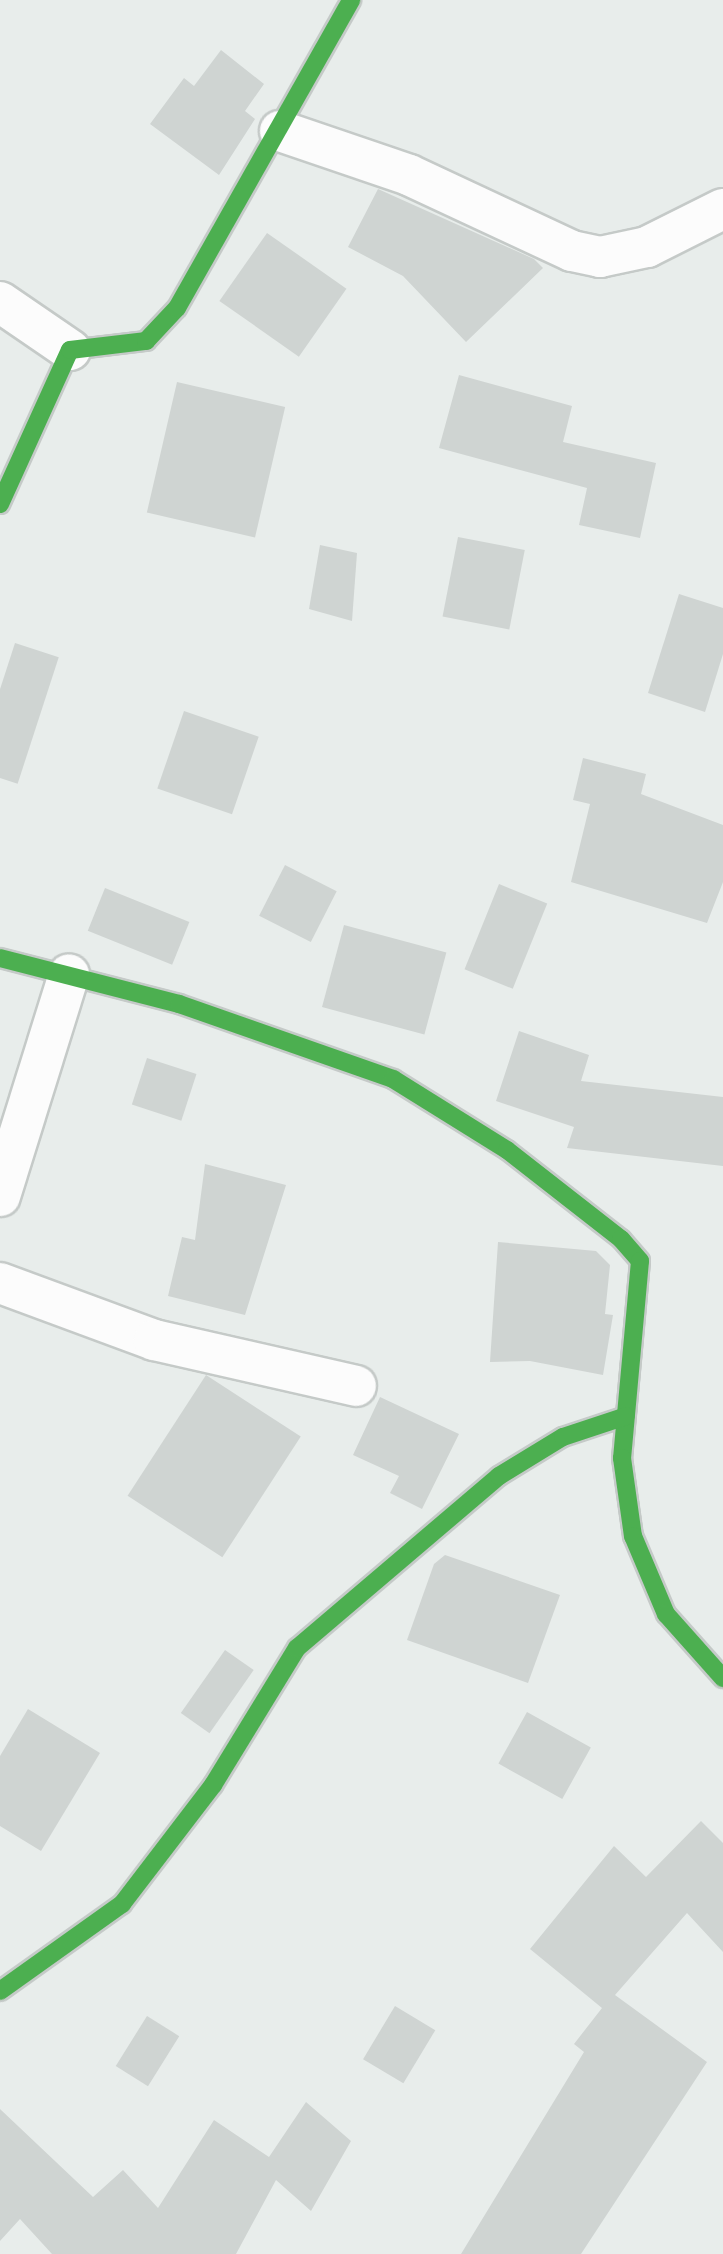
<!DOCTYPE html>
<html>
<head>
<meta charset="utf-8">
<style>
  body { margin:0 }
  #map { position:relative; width:723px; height:2254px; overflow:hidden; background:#e8edeb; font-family:Mulish,sans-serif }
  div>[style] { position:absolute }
  .building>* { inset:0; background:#cfd4d2; transform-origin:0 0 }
  .roads { filter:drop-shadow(2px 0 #c5cac8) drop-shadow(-2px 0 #c5cac8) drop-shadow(0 2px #c5cac8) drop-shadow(0 -2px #c5cac8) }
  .street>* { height:40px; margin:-20px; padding:0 20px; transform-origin:20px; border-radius:20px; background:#fcfcfc }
  .fast>* { height:18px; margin:-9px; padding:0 9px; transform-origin:9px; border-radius:9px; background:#4caf50 }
  span { translate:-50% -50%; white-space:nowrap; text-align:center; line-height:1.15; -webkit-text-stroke:6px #f7fbf9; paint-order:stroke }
</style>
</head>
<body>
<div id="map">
  <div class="building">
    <i style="clip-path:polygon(221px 50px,264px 84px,245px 111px,255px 119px,219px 175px,150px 124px,184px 78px,194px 86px)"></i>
    <i style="clip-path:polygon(378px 189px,534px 259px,543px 268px,466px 342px,403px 276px,348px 247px)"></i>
    <i style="left:267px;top:233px;width:97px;height:83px;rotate:35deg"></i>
    <i style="clip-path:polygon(459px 375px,572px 406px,563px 442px,656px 463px,640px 538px,579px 525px,587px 488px,439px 448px)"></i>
    <i style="left:177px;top:382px;width:111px;height:134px;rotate:13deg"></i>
    <i style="left:458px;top:537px;width:68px;height:81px;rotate:11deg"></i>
    <i style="clip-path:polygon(320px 545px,357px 553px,352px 621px,309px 609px)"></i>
    <i style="clip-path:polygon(679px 594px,723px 608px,723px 654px,705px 712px,648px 693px)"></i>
    <i style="left:15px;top:643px;width:46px;height:133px;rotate:18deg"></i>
    <i style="left:184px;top:711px;width:79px;height:82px;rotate:19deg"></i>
    <i style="clip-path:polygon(583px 758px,646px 774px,641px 794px,723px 825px,723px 882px,707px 923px,571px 882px,590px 804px,573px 800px)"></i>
    <i style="left:285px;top:865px;width:58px;height:57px;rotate:27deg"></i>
    <i style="left:499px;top:884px;width:52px;height:92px;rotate:22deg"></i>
    <i style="left:105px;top:888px;width:91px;height:46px;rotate:22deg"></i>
    <i style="left:344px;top:925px;width:106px;height:85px;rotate:15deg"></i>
    <i style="clip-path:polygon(519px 1031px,589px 1055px,581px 1081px,723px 1097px,723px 1166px,567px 1148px,574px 1127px,496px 1101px)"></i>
    <i style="left:147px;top:1058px;width:52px;height:49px;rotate:18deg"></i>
    <i style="clip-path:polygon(205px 1164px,286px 1185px,245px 1315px,168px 1296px,182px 1237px,195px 1240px)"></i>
    <i style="clip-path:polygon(498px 1242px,596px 1251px,610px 1265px,605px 1314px,613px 1315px,603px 1375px,530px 1361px,490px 1362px)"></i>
    <i style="left:206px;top:1375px;width:113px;height:144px;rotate:33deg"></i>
    <i style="clip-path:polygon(380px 1397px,459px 1434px,422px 1509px,390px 1493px,399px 1476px,353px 1455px)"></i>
    <i style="clip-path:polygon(445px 1555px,560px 1595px,528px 1683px,407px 1640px,434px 1564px)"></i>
    <i style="left:225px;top:1650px;width:35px;height:77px;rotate:35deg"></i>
    <i style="clip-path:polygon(28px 1709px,100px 1753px,41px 1851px,0 1826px,0 1756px)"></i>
    <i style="left:527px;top:1712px;width:73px;height:59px;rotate:29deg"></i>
    <i style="clip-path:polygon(701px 1821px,723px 1843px,723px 1952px,687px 1913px,615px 1995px,707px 2062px,581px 2254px,461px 2254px,584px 2052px,574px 2044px,602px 2008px,530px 1949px,614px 1846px,646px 1877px)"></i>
    <i style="left:395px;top:2006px;width:47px;height:62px;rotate:31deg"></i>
    <i style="left:147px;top:2016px;width:38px;height:59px;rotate:32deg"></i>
    <i style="clip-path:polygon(306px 2102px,351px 2141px,311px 2211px,276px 2180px,236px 2254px,52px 2254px,20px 2219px,0 2241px,0 2109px,93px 2197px,123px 2170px,158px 2208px,214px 2120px,269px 2157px)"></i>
  </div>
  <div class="roads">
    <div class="street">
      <i style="left:280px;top:131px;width:136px;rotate:18.8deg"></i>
      <i style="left:409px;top:175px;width:180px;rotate:25deg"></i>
      <i style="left:572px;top:251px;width:29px;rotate:12deg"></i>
      <i style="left:600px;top:257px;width:48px;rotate:-12deg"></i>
      <i style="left:647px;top:247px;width:85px;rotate:-26.6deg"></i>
      <i style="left:0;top:302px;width:85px;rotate:34.4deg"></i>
      <i style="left:0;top:1196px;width:232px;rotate:-72.7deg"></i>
      <i style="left:0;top:1283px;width:164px;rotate:20.3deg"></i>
      <i style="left:154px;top:1340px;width:207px;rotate:12.8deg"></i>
    </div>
    <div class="fast">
      <i style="left:0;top:504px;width:169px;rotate:-65.6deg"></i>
      <i style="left:70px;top:350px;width:77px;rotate:-6.8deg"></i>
      <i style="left:146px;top:341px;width:45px;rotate:-46.8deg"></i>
      <i style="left:177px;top:308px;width:354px;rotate:-60.5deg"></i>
      <i style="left:0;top:958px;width:185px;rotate:14.4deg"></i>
      <i style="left:179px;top:1004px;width:227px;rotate:19.3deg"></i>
      <i style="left:393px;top:1079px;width:134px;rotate:31.9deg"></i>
      <i style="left:507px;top:1150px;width:145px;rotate:38deg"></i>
      <i style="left:621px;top:1239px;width:29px;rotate:49deg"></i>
      <i style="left:640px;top:1261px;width:198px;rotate:95.2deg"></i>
      <i style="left:622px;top:1458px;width:79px;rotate:82deg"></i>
      <i style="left:633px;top:1536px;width:85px;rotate:67.1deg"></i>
      <i style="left:666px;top:1614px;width:86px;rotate:48.3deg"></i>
      <i style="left:0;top:1991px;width:150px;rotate:-35.5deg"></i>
      <i style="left:122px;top:1904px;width:150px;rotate:-52.6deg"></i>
      <i style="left:213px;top:1785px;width:161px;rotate:-58.5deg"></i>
      <i style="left:297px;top:1648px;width:265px;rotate:-40.4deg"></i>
      <i style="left:499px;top:1476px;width:75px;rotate:-31.4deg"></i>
      <i style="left:563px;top:1437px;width:66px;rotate:-18.4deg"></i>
    </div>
  </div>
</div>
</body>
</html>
